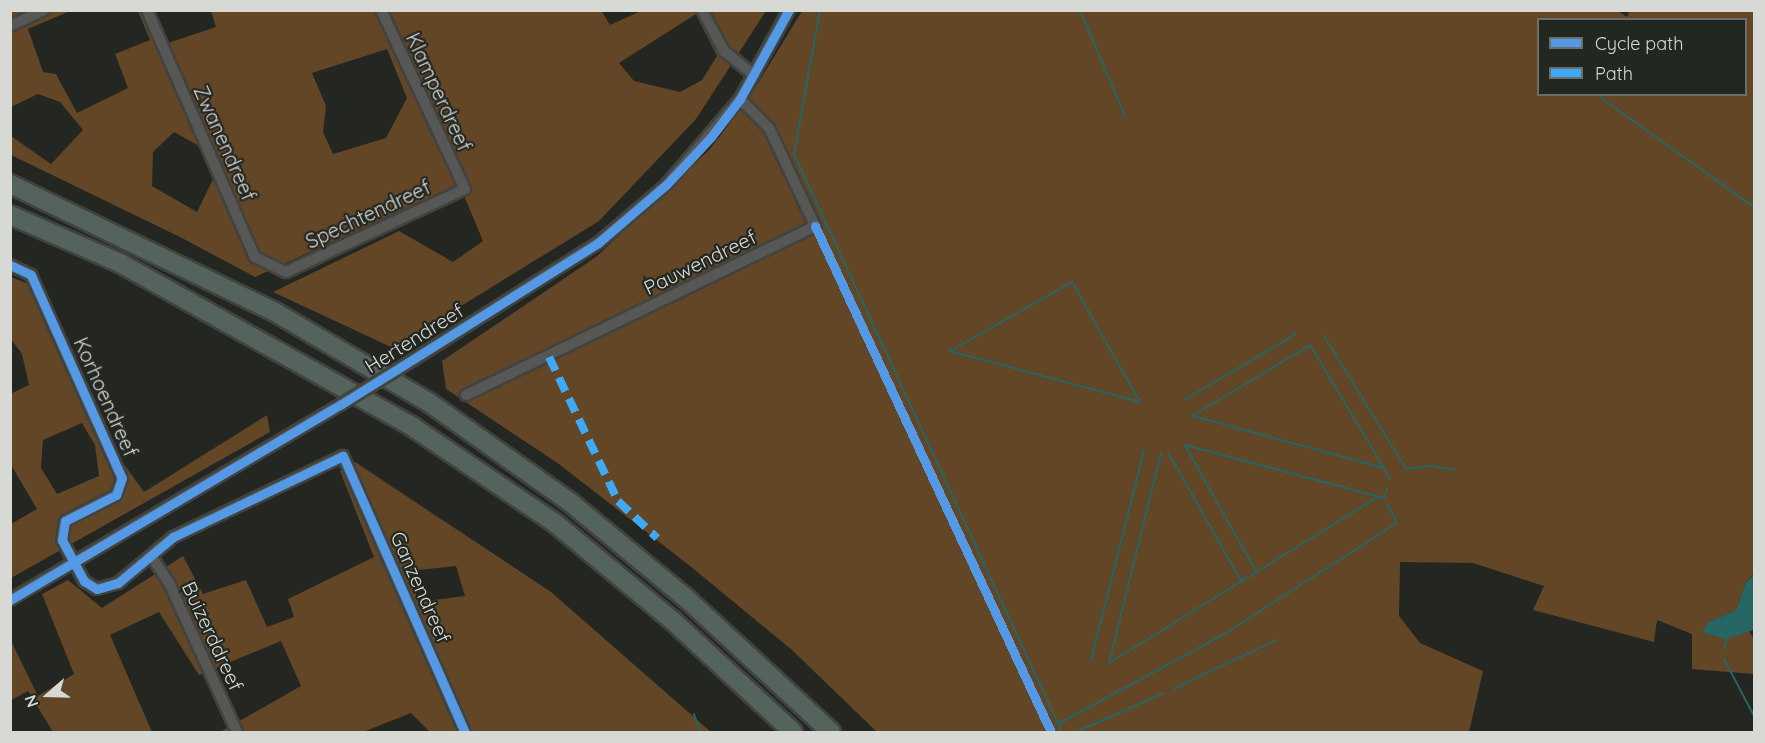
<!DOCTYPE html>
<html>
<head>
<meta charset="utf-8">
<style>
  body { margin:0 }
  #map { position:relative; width:1765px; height:743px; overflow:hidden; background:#242622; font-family:Quicksand,sans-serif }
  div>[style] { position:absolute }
  .forest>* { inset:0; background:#624625 }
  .water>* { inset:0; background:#266665 }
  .stream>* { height:2px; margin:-1px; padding:0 1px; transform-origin:1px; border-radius:1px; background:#266665 }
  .roads { filter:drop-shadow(2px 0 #414340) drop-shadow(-2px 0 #414340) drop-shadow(0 2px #414340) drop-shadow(0 -2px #414340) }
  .minor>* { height:10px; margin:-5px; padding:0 5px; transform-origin:5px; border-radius:5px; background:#575856 }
  .motorway>* { height:18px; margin:-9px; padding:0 9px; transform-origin:9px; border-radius:9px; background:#55635d }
  .bridges { filter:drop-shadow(2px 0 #414340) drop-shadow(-2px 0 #414340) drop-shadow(0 2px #414340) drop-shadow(0 -2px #414340) }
  .minor-bridge>* { height:10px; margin:-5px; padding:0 5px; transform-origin:5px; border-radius:5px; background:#575856 }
  .quiet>* { height:8px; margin-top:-4px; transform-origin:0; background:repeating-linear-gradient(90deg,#3fa9f5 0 15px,transparent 0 23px) }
  .cycleway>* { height:9px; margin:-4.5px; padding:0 4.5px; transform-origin:4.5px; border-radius:4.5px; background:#5399e6 }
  span { translate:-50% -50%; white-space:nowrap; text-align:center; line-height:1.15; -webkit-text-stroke:4.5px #232721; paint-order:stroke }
  .street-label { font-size:20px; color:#d7d9d5 }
  .frame { position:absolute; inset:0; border:12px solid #d7d9d5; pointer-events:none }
  .legend { position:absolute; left:1537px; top:18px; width:210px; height:78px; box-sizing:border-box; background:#232721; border:2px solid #6b6e69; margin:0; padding:8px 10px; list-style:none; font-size:18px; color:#d7d9d5 }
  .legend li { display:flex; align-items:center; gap:12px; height:30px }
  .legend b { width:30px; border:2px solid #6b6e69 }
  .north { position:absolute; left:18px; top:665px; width:60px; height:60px; -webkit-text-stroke:4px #232721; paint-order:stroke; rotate:250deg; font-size:16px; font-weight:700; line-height:24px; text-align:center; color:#d7d9d5 }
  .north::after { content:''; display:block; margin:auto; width:21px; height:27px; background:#d7d9d5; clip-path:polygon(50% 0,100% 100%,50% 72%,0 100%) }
</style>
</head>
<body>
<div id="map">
  <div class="forest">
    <i style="clip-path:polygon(evenodd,601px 10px,610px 25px,641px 11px,766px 11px,696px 119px,599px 221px,393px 348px,273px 292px,399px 231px,453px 262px,483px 241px,459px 184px,255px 277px,182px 238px,11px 155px,11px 136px,51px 164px,83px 130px,60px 102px,38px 94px,11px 107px,11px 11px,70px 11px,28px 29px,43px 72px,56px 74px,77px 113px,128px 88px,115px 54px,150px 40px,138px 11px,155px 11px,168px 43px,216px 27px,211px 11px,601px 10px,696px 14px,717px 56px,702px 80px,680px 92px,634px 81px,619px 63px,696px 14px,601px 10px,387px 49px,407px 98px,386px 138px,333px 154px,323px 132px,326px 106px,312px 73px,387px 49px,601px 10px,174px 132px,201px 147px,213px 179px,197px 212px,152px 186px,153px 152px,174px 132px)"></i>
    <i style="clip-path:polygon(evenodd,1616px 10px,1627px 17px,1630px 10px,1754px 11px,1754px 574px,1746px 582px,1736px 610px,1709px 622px,1725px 639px,1748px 630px,1754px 639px,1754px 674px,1692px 669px,1692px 634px,1657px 620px,1654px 642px,1533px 610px,1544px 586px,1473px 563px,1400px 562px,1399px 616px,1420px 643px,1483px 671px,1469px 732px,877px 732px,792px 650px,690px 566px,559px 464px,446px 389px,442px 361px,596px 257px,709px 150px,747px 101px,802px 11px,1616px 10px,1538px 20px,1746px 20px,1746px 94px,1538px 94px,1538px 20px)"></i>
    <i style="clip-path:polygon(evenodd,11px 277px,38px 288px,107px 441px,144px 492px,267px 415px,270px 432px,11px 578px,11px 524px,37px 509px,11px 465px,10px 394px,29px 385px,22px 354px,11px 339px,11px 277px,82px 423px,95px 445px,99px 476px,57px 494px,41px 468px,43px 440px,82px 423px)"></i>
    <i style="clip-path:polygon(evenodd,355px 462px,551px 592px,711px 732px,430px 732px,411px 713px,363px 732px,220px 732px,301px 686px,281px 641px,199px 675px,159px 612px,110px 635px,152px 732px,53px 732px,28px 691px,11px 700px,10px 639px,38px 696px,74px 674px,42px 594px,68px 580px,102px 608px,183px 556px,203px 594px,246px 580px,267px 627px,294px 617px,288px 599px,374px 557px,340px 471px,355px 462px,456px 566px,465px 596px,418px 602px,409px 571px,456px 566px)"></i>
  </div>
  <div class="water">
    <i style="clip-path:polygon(1754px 575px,1754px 630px,1725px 639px,1702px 632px,1709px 622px,1736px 610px,1746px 582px)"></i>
  </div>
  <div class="stream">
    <i style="left:820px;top:10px;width:146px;rotate:100.2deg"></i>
    <i style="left:794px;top:154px;width:637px;rotate:65.12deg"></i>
    <i style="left:1080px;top:10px;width:118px;rotate:67.1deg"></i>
    <i style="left:1602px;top:94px;width:4px;rotate:104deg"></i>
    <i style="left:1601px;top:98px;width:188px;rotate:35.5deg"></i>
    <i style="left:1072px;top:282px;width:138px;rotate:60.5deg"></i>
    <i style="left:1140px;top:402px;width:197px;rotate:-165deg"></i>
    <i style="left:950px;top:351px;width:140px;rotate:-29.5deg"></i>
    <i style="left:1324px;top:336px;width:156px;rotate:58.3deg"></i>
    <i style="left:1406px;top:469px;width:26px;rotate:-7deg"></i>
    <i style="left:1432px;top:466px;width:22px;rotate:10deg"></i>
    <i style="left:1186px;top:399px;width:128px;rotate:-30.6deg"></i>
    <i style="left:1168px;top:452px;width:150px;rotate:60.4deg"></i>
    <i style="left:1384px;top:468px;width:199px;rotate:-164.8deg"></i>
    <i style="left:1192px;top:416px;width:138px;rotate:-31deg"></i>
    <i style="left:1310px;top:345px;width:144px;rotate:59deg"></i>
    <i style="left:1384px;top:468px;width:13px;rotate:67deg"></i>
    <i style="left:1257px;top:573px;width:147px;rotate:-119.4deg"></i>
    <i style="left:1185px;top:445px;width:206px;rotate:14.9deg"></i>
    <i style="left:1384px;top:498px;width:10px;rotate:-73deg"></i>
    <i style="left:1724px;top:648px;width:11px;rotate:-75deg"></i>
    <i style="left:1724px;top:659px;width:64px;rotate:62.2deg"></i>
    <i style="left:1091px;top:660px;width:216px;rotate:-75.8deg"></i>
    <i style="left:1109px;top:663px;width:317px;rotate:-31.7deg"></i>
    <i style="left:1109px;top:663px;width:216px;rotate:-76.1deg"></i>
    <i style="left:1173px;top:689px;width:114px;rotate:-25.4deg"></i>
    <i style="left:694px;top:714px;width:19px;rotate:72deg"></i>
    <i style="left:1058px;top:724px;width:191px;rotate:-28.4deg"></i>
    <i style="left:1226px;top:633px;width:203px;rotate:-32.8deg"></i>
    <i style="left:1397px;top:523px;width:21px;rotate:-118deg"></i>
    <i style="left:1076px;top:732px;width:96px;rotate:-23.9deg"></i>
  </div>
  <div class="roads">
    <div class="minor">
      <i style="left:147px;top:10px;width:270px;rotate:66.4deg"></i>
      <i style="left:255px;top:257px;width:34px;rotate:26deg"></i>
      <i style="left:286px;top:272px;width:197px;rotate:-24.9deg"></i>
      <i style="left:465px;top:189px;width:198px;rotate:-115.1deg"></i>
      <i style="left:702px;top:10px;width:47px;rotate:61.8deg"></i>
      <i style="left:724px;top:51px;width:38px;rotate:39deg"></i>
      <i style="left:10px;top:26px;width:38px;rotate:-25deg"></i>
      <i style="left:10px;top:265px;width:23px;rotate:25deg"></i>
      <i style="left:31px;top:275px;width:222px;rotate:65.9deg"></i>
      <i style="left:122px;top:478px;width:18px;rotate:109deg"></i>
      <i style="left:116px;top:495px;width:57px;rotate:153deg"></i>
      <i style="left:65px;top:521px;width:19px;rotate:99deg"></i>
      <i style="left:62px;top:540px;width:47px;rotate:61.8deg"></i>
      <i style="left:84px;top:581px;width:15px;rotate:32deg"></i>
      <i style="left:97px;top:589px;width:22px;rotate:-16deg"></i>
      <i style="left:118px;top:583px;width:72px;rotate:-39.9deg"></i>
      <i style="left:173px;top:537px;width:188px;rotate:-25.5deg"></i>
      <i style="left:343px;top:456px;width:302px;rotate:66.2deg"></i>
      <i style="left:408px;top:363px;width:225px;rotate:-32.3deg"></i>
      <i style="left:598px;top:243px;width:89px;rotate:-40.5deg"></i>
      <i style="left:666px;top:185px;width:113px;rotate:-49.3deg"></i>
      <i style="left:740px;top:99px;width:102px;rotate:-61.2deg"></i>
      <i style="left:466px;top:395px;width:388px;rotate:-25.8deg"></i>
      <i style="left:815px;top:226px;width:108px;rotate:-115.1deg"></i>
      <i style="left:769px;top:128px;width:41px;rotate:-135deg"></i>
      <i style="left:152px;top:557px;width:33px;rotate:57deg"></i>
      <i style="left:170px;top:585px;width:162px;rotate:65.5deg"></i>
      <i style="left:10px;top:600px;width:383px;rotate:-30.6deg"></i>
    </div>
    <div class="motorway">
      <i style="left:10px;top:184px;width:294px;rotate:25.8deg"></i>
      <i style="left:275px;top:312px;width:180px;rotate:30.4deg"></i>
      <i style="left:430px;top:403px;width:173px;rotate:35.3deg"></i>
      <i style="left:571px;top:503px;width:151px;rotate:39.6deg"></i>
      <i style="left:687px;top:599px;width:196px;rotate:42.7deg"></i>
      <i style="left:10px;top:215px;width:120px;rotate:23.6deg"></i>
      <i style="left:120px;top:263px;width:336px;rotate:29.2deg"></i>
      <i style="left:413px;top:427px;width:171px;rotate:34.1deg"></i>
      <i style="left:555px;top:523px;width:152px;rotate:39.7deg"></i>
      <i style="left:672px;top:620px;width:165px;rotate:42.8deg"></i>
    </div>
  </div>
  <div class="bridges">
    <div class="minor-bridge">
      <i style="left:340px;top:405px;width:80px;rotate:-31.7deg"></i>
    </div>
  </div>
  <div class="quiet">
    <i style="left:549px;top:357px;width:160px;rotate:64.4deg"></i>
    <i style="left:618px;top:501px;width:54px;rotate:43.5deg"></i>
  </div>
  <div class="cycleway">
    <i style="left:815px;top:226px;width:558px;rotate:65deg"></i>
    <i style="left:10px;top:265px;width:23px;rotate:25deg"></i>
    <i style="left:31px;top:275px;width:222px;rotate:65.9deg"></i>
    <i style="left:122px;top:478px;width:18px;rotate:109deg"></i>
    <i style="left:116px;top:495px;width:57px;rotate:153deg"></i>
    <i style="left:65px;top:521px;width:19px;rotate:99deg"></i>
    <i style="left:62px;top:540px;width:47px;rotate:61.8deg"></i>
    <i style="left:84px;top:581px;width:15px;rotate:32deg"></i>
    <i style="left:97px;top:589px;width:22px;rotate:-16deg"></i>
    <i style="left:118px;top:583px;width:72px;rotate:-39.9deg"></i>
    <i style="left:173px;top:537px;width:188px;rotate:-25.5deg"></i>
    <i style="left:343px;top:456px;width:302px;rotate:66.2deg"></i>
    <i style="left:10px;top:600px;width:383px;rotate:-30.6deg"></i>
    <i style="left:340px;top:405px;width:305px;rotate:-32.1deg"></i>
    <i style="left:598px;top:243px;width:89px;rotate:-40.5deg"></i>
    <i style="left:666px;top:185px;width:66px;rotate:-46.8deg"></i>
    <i style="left:711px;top:137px;width:48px;rotate:-52.7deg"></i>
    <i style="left:740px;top:99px;width:102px;rotate:-61.2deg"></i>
  </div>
  <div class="street-label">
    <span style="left:439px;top:92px;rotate:65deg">Klamperdreef</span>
    <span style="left:225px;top:143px;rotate:66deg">Zwanendreef</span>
    <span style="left:368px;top:214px;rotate:-25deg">Spechtendreef</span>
    <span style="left:700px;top:262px;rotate:-26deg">Pauwendreef</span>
    <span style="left:414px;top:338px;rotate:-32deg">Hertendreef</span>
    <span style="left:106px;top:397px;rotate:66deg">Korhoendreef</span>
    <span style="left:421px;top:587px;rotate:66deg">Ganzendreef</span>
    <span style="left:213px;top:636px;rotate:65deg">Buizerddreef</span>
  </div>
  <div class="frame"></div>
  <ul class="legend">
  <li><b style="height:8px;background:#5399e6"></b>Cycle path</li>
  <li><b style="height:8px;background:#3fa9f5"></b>Path</li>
  </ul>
  <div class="north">N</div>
</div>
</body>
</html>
